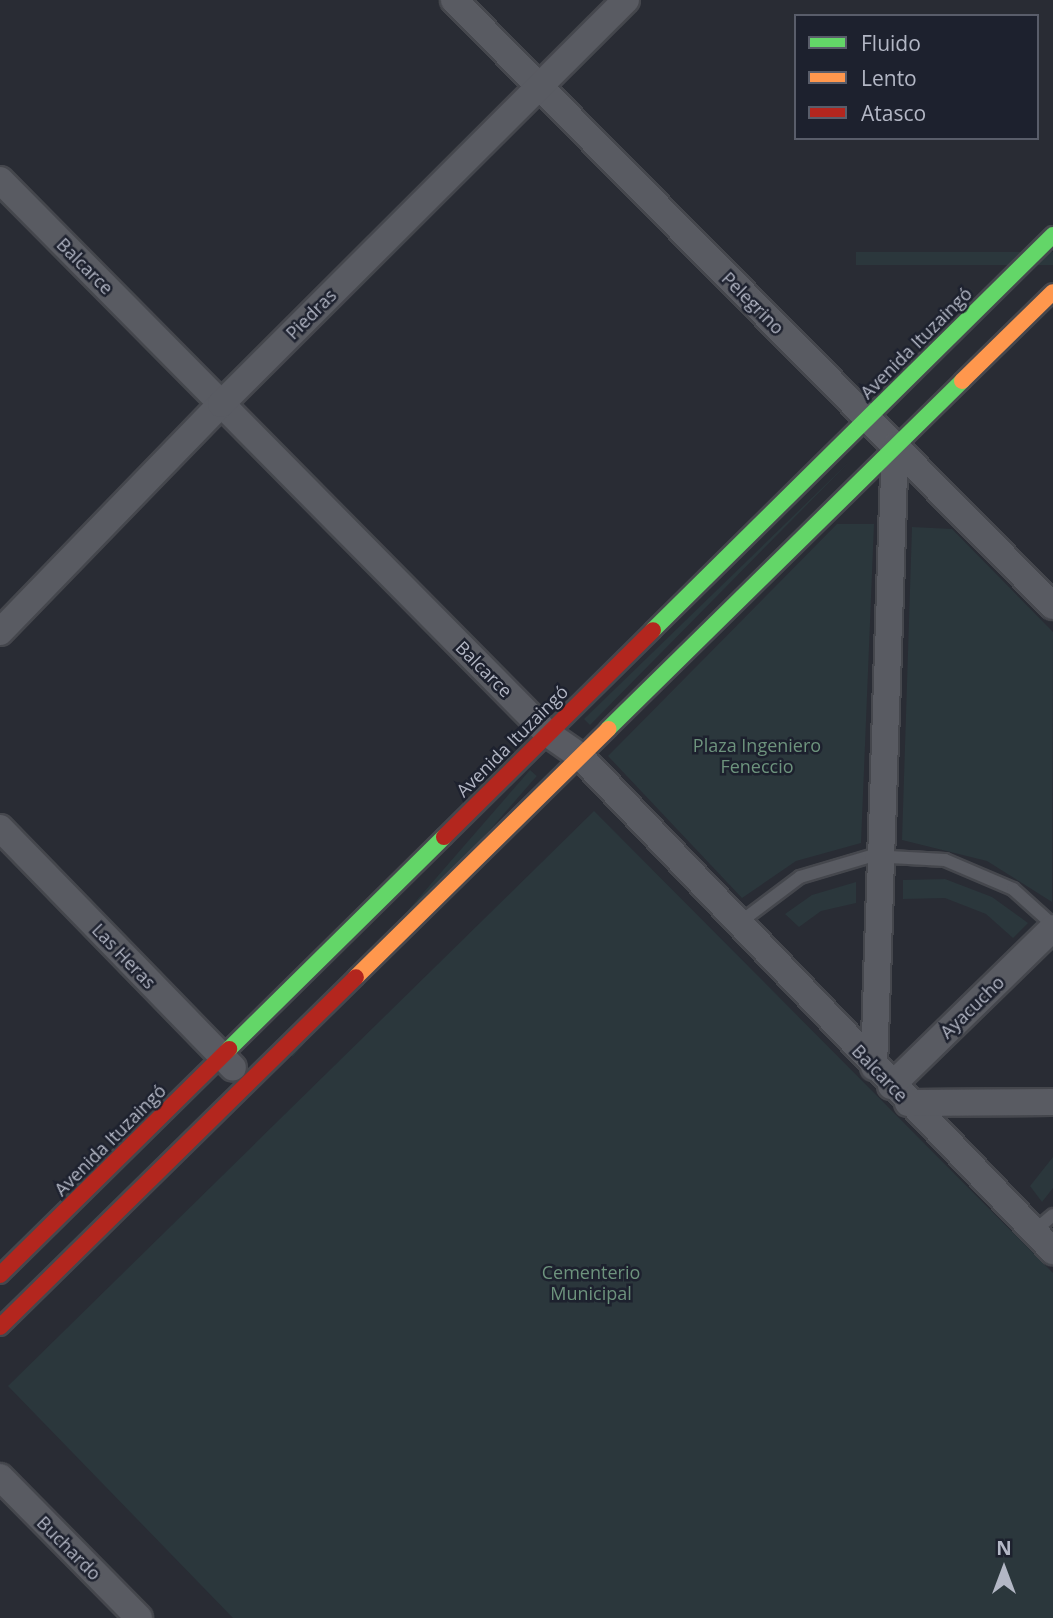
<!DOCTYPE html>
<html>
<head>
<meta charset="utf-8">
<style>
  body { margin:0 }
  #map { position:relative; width:1053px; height:1618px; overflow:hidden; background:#292c34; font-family:"Open Sans",sans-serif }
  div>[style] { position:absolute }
  .green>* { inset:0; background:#2b373c; transform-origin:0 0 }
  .roads { filter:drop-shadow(2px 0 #45474d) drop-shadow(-2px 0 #45474d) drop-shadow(0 2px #45474d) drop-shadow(0 -2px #45474d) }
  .lane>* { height:12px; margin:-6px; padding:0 6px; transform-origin:6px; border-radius:6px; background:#595b62 }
  .street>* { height:26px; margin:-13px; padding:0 13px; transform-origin:13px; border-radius:13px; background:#595b62 }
  .fast>* { height:16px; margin:-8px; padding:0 8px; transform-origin:8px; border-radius:8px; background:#63d668 }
  .slow>* { height:16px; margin:-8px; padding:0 8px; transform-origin:8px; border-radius:8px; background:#ff974d }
  .jam>* { height:16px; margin:-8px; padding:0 8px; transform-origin:8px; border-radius:8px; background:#b3261e }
  span { translate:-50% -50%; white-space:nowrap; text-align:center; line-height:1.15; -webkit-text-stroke:5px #1d212e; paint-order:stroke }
  .street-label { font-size:18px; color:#b3b7c5 }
  .park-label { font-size:18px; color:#6d937d }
  .legend { position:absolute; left:794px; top:14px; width:245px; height:126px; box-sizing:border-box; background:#1d212e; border:2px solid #595d6a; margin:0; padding:9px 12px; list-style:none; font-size:21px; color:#b3b7c5 }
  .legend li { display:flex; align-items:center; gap:14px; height:35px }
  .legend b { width:35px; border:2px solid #595d6a }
  .north { position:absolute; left:969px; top:1534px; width:70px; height:70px; -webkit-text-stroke:5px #1d212e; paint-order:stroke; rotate:0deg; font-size:19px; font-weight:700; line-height:28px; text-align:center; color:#b3b7c5 }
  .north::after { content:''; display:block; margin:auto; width:24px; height:32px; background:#b3b7c5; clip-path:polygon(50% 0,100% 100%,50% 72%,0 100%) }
</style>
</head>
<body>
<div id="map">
  <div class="green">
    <i style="left:1053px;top:252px;width:13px;height:197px;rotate:90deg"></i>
    <i style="clip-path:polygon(851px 460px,590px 725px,584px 719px)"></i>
    <i style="clip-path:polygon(837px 524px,874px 524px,861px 843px,796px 861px,742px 898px,608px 756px)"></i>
    <i style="clip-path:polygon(912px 527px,952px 529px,1053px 632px,1052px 902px,987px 861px,902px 840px)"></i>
    <i style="left:530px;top:770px;width:9px;height:372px;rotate:41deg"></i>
    <i style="clip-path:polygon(594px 811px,1053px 1273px,1053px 1618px,233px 1618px,8px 1386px)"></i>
    <i style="clip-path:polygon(945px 879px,992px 897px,1028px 923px,1013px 938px,986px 914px,945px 898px,903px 899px,903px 880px)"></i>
    <i style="clip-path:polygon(856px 882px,856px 903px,821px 911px,799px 927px,785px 914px,812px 895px)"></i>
    <i style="clip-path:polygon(1053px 1157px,1053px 1188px,1042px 1202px,1030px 1186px)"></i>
  </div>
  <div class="roads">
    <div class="lane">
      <i style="left:739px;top:923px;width:76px;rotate:-37deg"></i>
      <i style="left:800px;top:877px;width:74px;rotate:-16.5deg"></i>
      <i style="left:871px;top:856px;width:74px;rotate:3.1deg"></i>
      <i style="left:945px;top:860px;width:74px;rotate:23.1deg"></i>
      <i style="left:1013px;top:889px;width:54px;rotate:42deg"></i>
      <i style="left:1034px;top:1231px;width:25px;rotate:-40deg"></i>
    </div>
    <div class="street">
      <i style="left:454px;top:0;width:852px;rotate:45.33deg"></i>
      <i style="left:0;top:180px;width:778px;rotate:45.31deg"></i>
      <i style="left:547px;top:733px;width:40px;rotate:34.9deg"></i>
      <i style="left:580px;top:756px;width:685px;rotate:46.3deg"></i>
      <i style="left:0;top:632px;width:318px;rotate:-45.9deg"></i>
      <i style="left:221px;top:404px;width:572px;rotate:-44.93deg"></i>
      <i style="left:0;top:828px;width:334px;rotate:45.8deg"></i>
      <i style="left:874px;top:1067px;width:622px;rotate:-88.07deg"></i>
      <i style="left:891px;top:1086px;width:226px;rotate:-44.3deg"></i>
      <i style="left:908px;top:1103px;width:145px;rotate:-0.4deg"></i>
      <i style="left:0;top:1477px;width:198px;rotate:45.4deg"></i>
    </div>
    <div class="fast">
      <i style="left:653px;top:630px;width:562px;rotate:-44.64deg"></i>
      <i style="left:608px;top:729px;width:496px;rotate:-44.5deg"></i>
      <i style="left:229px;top:1049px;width:302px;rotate:-44.6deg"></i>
    </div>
    <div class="slow">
      <i style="left:962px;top:381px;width:127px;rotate:-44.4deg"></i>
      <i style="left:356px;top:977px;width:354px;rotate:-44.5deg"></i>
    </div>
    <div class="jam">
      <i style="left:444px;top:837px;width:294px;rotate:-44.7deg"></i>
      <i style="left:0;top:1275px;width:322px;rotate:-44.6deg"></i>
      <i style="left:0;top:1327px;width:499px;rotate:-44.5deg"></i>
    </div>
  </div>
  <div class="street-label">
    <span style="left:85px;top:266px;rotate:45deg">Balcarce</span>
    <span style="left:753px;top:303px;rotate:45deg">Pelegrino</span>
    <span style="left:311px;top:314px;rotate:-45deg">Piedras</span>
    <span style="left:916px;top:343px;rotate:-45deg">Avenida Ituzaingó</span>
    <span style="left:484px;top:669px;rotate:45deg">Balcarce</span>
    <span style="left:512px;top:741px;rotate:-45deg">Avenida Ituzaingó</span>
    <span style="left:124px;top:956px;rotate:46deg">Las Heras</span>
    <span style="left:972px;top:1007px;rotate:-44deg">Ayacucho</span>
    <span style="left:880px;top:1073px;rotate:46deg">Balcarce</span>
    <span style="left:110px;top:1140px;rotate:-45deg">Avenida Ituzaingó</span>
    <span style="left:69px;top:1548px;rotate:45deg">Buchardo</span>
  </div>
  <div class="park-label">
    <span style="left:757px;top:756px">Plaza Ingeniero<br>Feneccio</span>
    <span style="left:591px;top:1283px">Cementerio<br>Municipal</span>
  </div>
  <ul class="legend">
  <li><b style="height:9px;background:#63d668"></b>Fluido</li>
  <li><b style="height:9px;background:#ff974d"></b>Lento</li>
  <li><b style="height:9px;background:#b3261e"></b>Atasco</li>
  </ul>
  <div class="north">N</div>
</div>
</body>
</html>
